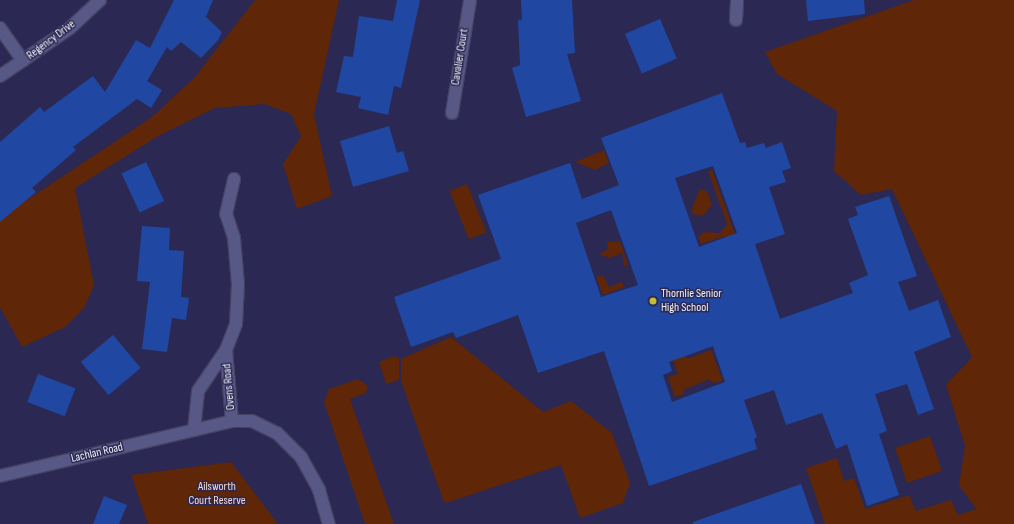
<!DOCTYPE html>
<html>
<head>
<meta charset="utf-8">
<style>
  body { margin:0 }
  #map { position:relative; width:1014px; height:524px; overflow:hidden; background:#2b2853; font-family:"Sofia Sans Condensed",sans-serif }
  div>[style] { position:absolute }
  .green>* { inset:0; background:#5f2608; transform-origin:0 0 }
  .building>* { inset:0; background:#2048a3; transform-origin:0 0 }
  .roads { filter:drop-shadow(1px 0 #454162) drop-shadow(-1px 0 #454162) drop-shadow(0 1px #454162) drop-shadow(0 -1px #454162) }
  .street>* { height:12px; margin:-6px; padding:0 6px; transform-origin:6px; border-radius:6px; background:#585887 }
  .secondary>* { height:12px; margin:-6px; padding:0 6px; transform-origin:6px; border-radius:6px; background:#585887 }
  .dots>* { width:11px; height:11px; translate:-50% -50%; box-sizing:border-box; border:2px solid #2b2853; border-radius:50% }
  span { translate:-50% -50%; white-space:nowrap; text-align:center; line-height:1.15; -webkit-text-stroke:3px #2b2853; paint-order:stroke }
  .street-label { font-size:12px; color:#f4f4fa }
  .poi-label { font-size:12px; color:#f4f4fa }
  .left { translate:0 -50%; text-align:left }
  .park-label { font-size:12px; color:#f7d9cd }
</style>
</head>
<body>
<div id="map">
  <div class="green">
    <i style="clip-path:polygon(255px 0,339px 0,314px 114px,332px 196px,297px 209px,283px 164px,301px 136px,291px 114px,264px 104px,215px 108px,160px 135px,75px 188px,94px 285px,84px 308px,65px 327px,22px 347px,0 307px,0 218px,152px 117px,195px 77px)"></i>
    <i style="clip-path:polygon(914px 0,1014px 0,1014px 524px,825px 524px,806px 468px,837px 458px,844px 481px,854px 478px,865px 509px,909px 495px,916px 511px,951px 500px,958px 515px,976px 509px,959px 485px,965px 446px,946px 385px,972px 357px,892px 189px,861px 195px,834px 171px,837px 111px,777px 74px,765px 52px)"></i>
    <i style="clip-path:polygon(604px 150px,609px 163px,595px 170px,575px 162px)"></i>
    <i style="clip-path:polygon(712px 170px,737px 239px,728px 242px,725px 236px,701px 244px,698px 237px,704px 232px,720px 233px,727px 224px,708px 171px)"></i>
    <i style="left:467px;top:184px;width:52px;height:19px;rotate:68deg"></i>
    <i style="clip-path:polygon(700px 189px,707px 191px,712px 204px,705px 214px,699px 216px,693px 214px,692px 208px)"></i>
    <i style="clip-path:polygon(620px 241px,628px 265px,624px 265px,622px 253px,610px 258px,599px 254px,608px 249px,607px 242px)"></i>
    <i style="clip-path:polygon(603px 275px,609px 287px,622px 282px,624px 287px,603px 295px,596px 277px)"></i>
    <i style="clip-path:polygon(451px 337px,543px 412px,571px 401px,612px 433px,630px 483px,623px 503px,580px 518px,561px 465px,446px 503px,443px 500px,401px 381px,401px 359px)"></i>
    <i style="clip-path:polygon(682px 347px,687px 359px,711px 350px,723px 381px,712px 383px,710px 379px,683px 390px,684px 394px,675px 397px,668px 377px,678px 374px,670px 352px)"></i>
    <i style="clip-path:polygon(393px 356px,399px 358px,399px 380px,386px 384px,379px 362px)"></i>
    <i style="clip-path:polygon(358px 379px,368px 386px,366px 393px,350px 399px,394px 524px,365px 524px,324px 402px,329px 389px)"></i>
    <i style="left:930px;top:436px;width:37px;height:37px;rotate:71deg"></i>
    <i style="clip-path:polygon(231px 462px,278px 524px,148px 524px,131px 475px)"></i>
  </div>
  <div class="building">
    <i style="clip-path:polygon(174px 0,213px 0,206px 17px,222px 32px,218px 40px,201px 58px,181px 42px,171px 51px,167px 47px,147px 81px,162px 90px,151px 108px,137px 99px,73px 147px,76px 150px,32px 188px,36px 192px,0 222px,0 142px,40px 107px,44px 112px,93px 76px,105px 92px,136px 40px,150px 48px)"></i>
    <i style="clip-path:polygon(397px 0,420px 0,401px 88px,394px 86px,388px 115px,358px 108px,361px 97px,336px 92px,344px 56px,353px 57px,359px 16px,393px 21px)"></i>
    <i style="clip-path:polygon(521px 0,572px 0,575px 53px,567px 54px,581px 101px,526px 117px,512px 68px,520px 65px,518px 20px,522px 20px)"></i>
    <i style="clip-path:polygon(806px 0,864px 0,865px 14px,808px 21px)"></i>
    <i style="left:660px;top:19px;width:43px;height:38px;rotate:67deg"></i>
    <i style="clip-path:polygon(evenodd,722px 93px,740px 143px,745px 142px,747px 148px,764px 143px,766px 148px,782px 142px,791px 168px,782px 171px,786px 182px,769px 187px,785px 234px,755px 244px,780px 319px,853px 293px,849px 283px,868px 275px,848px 219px,858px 215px,855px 207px,889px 196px,917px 276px,898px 282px,909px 311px,938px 300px,951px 337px,914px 352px,934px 409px,918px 415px,907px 384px,875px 394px,887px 431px,879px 434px,899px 495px,867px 506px,847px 444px,836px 449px,822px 413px,786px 425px,774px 390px,744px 400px,757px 437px,754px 439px,757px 449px,649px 486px,604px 351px,538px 373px,518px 315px,456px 338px,453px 332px,411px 347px,394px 297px,501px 259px,478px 195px,570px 163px,582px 199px,619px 185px,601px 138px,722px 93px,713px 166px,737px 233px,699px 247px,675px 178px,713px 166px,722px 93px,611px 210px,638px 285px,601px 297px,576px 223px,611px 210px,722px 93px,713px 346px,725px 382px,672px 402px,663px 375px,672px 371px,669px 362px,713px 346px)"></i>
    <i style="clip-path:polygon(389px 126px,397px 153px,403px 151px,409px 171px,353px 187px,340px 141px)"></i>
    <i style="left:146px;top:162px;width:43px;height:27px;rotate:65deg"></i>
    <i style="clip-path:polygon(142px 226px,170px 228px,169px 250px,184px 251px,181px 297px,189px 298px,186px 320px,172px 318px,167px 352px,142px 349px,150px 282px,137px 281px)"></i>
    <i style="left:113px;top:335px;width:43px;height:42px;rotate:50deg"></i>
    <i style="left:38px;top:374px;width:40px;height:30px;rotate:21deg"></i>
    <i style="clip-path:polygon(801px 484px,815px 524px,693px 524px,693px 522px)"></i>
    <i style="clip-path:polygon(104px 496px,127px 505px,119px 524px,93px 524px)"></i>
  </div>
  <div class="roads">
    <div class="street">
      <i style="left:736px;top:20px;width:20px;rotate:-87deg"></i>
      <i style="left:0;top:28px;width:40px;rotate:55.1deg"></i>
      <i style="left:0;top:76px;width:85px;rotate:-34.4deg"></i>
      <i style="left:70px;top:28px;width:41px;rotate:-43deg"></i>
      <i style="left:452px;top:113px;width:114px;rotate:-80.9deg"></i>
      <i style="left:232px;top:421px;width:71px;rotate:-94.8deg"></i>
      <i style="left:226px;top:350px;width:28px;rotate:-69deg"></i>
      <i style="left:236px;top:324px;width:40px;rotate:-87.1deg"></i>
      <i style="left:238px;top:284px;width:46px;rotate:-95deg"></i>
      <i style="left:234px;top:238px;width:25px;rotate:-108deg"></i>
      <i style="left:226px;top:214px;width:36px;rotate:-77deg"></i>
      <i style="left:194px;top:430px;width:39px;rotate:-84deg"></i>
      <i style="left:198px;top:391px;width:50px;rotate:-55.7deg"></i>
    </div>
    <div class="secondary">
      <i style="left:0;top:476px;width:238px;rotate:-13.3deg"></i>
      <i style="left:232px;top:421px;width:20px"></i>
      <i style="left:252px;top:421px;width:28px;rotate:26deg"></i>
      <i style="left:277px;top:433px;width:34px;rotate:45deg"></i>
      <i style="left:301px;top:457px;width:38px;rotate:61deg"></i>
      <i style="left:319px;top:490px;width:35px;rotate:74deg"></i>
    </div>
  </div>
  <div class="dots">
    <i style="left:653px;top:301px;background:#c8bb3b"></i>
  </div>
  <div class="street-label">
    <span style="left:51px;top:40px;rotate:-37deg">Regency Drive</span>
    <span style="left:460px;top:57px;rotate:-81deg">Cavalier Court</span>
    <span style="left:229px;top:387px;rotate:-95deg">Ovens Road</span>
    <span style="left:97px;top:453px;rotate:-13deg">Lachlan Road</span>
  </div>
  <div class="poi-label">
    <span class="left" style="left:661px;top:301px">Thornlie Senior<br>High School</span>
  </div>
  <div class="park-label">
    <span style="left:217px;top:494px">Ailsworth<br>Court Reserve</span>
  </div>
</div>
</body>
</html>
